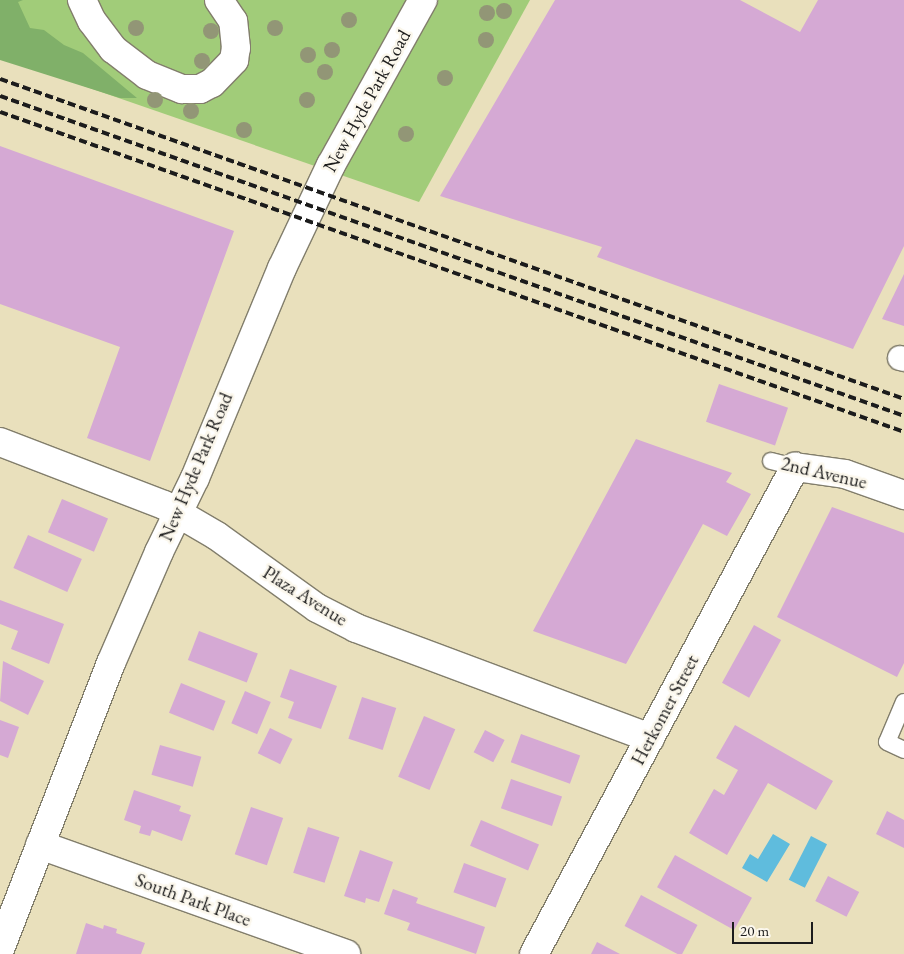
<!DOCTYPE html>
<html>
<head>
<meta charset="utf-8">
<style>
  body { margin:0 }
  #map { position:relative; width:904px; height:954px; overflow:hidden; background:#e9e0bc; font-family:"EB Garamond",serif }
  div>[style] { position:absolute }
  .green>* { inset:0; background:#a1cc79 }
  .forest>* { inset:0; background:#80b069 }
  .water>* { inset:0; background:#5fbcdd; transform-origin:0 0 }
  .building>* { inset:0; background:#d5a9d4; transform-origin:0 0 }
  .roads { filter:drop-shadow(1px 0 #827e6c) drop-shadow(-1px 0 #827e6c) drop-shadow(0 1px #827e6c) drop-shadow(0 -1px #827e6c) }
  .service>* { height:16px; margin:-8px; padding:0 8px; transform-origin:8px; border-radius:8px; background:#fff }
  .pedestrian>* { height:24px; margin:-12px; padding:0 12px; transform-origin:12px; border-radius:12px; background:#fff }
  .minor>* { height:28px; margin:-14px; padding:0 14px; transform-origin:14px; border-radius:14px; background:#fff }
  .secondary>* { height:28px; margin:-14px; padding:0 14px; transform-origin:14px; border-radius:14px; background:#fff }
  .rail>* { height:4px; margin-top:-2px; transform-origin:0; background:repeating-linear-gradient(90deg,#1c1c1c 0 8px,transparent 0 12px) }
  .trees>* { width:16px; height:16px; margin:-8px; border-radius:50%; background:#929676 }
  span { translate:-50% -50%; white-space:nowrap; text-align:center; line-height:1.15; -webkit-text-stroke:5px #fbf7ec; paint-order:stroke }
  .street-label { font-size:19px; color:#1c1c1c }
  .scale { position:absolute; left:732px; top:922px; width:81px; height:22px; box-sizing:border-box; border:2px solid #1c1c1c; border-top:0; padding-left:6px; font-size:15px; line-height:18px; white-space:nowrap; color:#1c1c1c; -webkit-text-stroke:4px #fbf7ec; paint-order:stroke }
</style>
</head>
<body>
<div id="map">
  <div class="green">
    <i style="clip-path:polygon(0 0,530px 0,419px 202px,0 57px)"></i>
  </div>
  <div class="forest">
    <i style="clip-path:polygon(0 0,23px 0,18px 2px,30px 28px,44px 30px,64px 45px,83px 53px,137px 98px,120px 98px,0 60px)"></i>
  </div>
  <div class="water">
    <i style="clip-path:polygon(773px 834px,790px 844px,767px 882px,742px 868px,750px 854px,758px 859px)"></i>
    <i style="left:811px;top:836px;width:18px;height:49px;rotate:27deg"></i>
  </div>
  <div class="building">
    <i style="clip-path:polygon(555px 0,740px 0,800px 32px,818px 0,904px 0,904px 246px,853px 349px,597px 257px,602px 247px,440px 196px)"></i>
    <i style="clip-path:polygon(0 146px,234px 231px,150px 461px,87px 438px,120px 347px,0 304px)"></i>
    <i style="clip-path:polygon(904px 274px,904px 326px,882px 319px)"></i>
    <i style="left:719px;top:384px;width:73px;height:40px;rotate:19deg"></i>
    <i style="clip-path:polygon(636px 439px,732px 473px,726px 482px,751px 494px,727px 536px,703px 524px,626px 664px,533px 631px)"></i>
    <i style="left:62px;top:499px;width:50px;height:36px;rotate:23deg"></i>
    <i style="clip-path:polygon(832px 507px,904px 533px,904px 663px,897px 677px,777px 617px)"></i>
    <i style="left:28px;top:535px;width:59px;height:36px;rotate:24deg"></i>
    <i style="clip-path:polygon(0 600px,64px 624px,49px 664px,11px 649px,18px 631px,0 624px)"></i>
    <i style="left:754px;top:625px;width:31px;height:66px;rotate:29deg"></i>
    <i style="left:199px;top:631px;width:63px;height:31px;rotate:21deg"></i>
    <i style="clip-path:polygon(3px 661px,44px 681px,28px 715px,0 701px)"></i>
    <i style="clip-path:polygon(290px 669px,337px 686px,321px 729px,288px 718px,294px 702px,280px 697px)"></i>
    <i style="left:181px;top:683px;width:48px;height:32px;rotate:22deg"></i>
    <i style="left:245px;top:691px;width:28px;height:35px;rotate:23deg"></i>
    <i style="left:362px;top:697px;width:36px;height:44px;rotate:18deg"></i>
    <i style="left:424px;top:716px;width:34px;height:66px;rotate:23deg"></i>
    <i style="clip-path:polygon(0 720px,19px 727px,8px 758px,0 755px)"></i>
    <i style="clip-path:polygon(735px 725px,833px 781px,816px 810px,768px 783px,727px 855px,689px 833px,714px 789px,724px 795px,738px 770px,716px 758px)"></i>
    <i style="left:270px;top:728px;width:25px;height:28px;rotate:26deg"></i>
    <i style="left:485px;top:730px;width:22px;height:25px;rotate:27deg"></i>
    <i style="left:521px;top:734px;width:63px;height:30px;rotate:20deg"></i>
    <i style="left:160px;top:745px;width:43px;height:31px;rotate:16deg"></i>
    <i style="left:511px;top:779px;width:54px;height:31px;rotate:19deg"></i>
    <i style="clip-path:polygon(134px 790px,181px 806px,179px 811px,191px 815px,182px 841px,152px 830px,150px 836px,139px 833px,141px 826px,124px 820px)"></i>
    <i style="left:251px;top:807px;width:34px;height:50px;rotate:19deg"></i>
    <i style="clip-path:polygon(887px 811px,904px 820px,904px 848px,876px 834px)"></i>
    <i style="left:481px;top:820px;width:63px;height:28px;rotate:23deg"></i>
    <i style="left:308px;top:827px;width:33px;height:48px;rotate:18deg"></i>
    <i style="clip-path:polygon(360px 850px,393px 862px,379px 902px,366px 898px,365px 903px,344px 896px)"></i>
    <i style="left:675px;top:855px;width:88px;height:37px;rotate:29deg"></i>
    <i style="left:464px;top:863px;width:45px;height:31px;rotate:20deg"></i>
    <i style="left:828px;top:876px;width:35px;height:28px;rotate:27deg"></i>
    <i style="clip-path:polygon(393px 889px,418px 898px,416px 903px,485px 927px,476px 954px,407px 930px,410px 923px,384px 914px)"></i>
    <i style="left:641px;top:895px;width:64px;height:35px;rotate:28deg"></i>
    <i style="clip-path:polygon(86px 923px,103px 929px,104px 925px,117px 929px,116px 933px,145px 943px,141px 954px,76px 954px)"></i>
    <i style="clip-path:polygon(597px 942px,620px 954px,591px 954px)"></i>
  </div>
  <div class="roads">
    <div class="service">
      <i style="left:771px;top:461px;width:25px;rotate:14deg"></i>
      <i style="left:904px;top:702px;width:43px;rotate:113deg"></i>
      <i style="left:887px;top:742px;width:19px;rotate:25deg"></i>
    </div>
    <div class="pedestrian">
      <i style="left:900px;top:358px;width:4px;rotate:14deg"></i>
    </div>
    <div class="minor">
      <i style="left:82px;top:0;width:23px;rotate:65deg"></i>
      <i style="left:92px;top:21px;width:35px;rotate:53deg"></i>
      <i style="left:113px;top:49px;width:43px;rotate:37.4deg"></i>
      <i style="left:147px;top:75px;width:38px;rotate:22deg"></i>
      <i style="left:182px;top:89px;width:18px"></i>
      <i style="left:200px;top:89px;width:13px;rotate:-27deg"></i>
      <i style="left:212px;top:83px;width:32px;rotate:-46deg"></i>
      <i style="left:234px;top:60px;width:12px;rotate:-81deg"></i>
      <i style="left:236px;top:48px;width:27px;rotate:-96deg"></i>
      <i style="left:233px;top:21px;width:25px;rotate:-124deg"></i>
      <i style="left:0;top:442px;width:176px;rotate:21deg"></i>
      <i style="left:164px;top:505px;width:61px;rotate:30.3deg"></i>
      <i style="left:217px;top:536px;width:123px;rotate:35.8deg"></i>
      <i style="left:317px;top:608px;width:44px;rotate:27.1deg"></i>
      <i style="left:356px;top:628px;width:314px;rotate:20.5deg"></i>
      <i style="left:40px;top:845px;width:325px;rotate:19.6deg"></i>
      <i style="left:534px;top:954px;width:553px;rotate:-61.81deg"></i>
      <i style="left:795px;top:467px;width:50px;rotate:8deg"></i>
      <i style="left:845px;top:474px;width:63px;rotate:19.6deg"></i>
    </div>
    <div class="secondary">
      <i style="left:0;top:949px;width:307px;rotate:-68.8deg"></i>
      <i style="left:111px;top:663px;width:121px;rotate:-66.6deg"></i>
      <i style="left:159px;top:552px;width:82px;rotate:-64.1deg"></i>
      <i style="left:195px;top:478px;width:227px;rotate:-67.5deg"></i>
      <i style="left:282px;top:268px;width:114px;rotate:-64.6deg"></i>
      <i style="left:331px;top:165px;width:189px;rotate:-60.9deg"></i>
    </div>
  </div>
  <div class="rail">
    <i style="left:0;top:79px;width:959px;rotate:19.49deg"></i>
    <i style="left:0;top:96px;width:959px;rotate:19.49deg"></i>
    <i style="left:0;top:112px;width:959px;rotate:19.49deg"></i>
  </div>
  <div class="trees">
    <i style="left:504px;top:11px"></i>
    <i style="left:487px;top:13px"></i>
    <i style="left:349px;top:20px"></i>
    <i style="left:136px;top:28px"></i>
    <i style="left:275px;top:28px"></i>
    <i style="left:211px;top:31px"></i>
    <i style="left:486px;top:40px"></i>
    <i style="left:332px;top:50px"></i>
    <i style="left:308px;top:55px"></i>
    <i style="left:202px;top:61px"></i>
    <i style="left:325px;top:72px"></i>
    <i style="left:445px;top:78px"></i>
    <i style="left:155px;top:100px"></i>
    <i style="left:307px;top:100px"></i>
    <i style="left:191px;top:111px"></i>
    <i style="left:244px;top:130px"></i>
    <i style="left:406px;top:134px"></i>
  </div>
  <div class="street-label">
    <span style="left:367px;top:101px;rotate:-61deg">New Hyde Park Road</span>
    <span style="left:196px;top:467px;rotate:-67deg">New Hyde Park Road</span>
    <span style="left:824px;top:473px;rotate:13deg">2nd Avenue</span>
    <span style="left:305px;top:596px;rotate:32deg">Plaza Avenue</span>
    <span style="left:665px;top:710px;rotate:-62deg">Herkomer Street</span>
    <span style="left:193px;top:900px;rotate:20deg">South Park Place</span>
  </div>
  <div class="scale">20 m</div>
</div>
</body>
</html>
